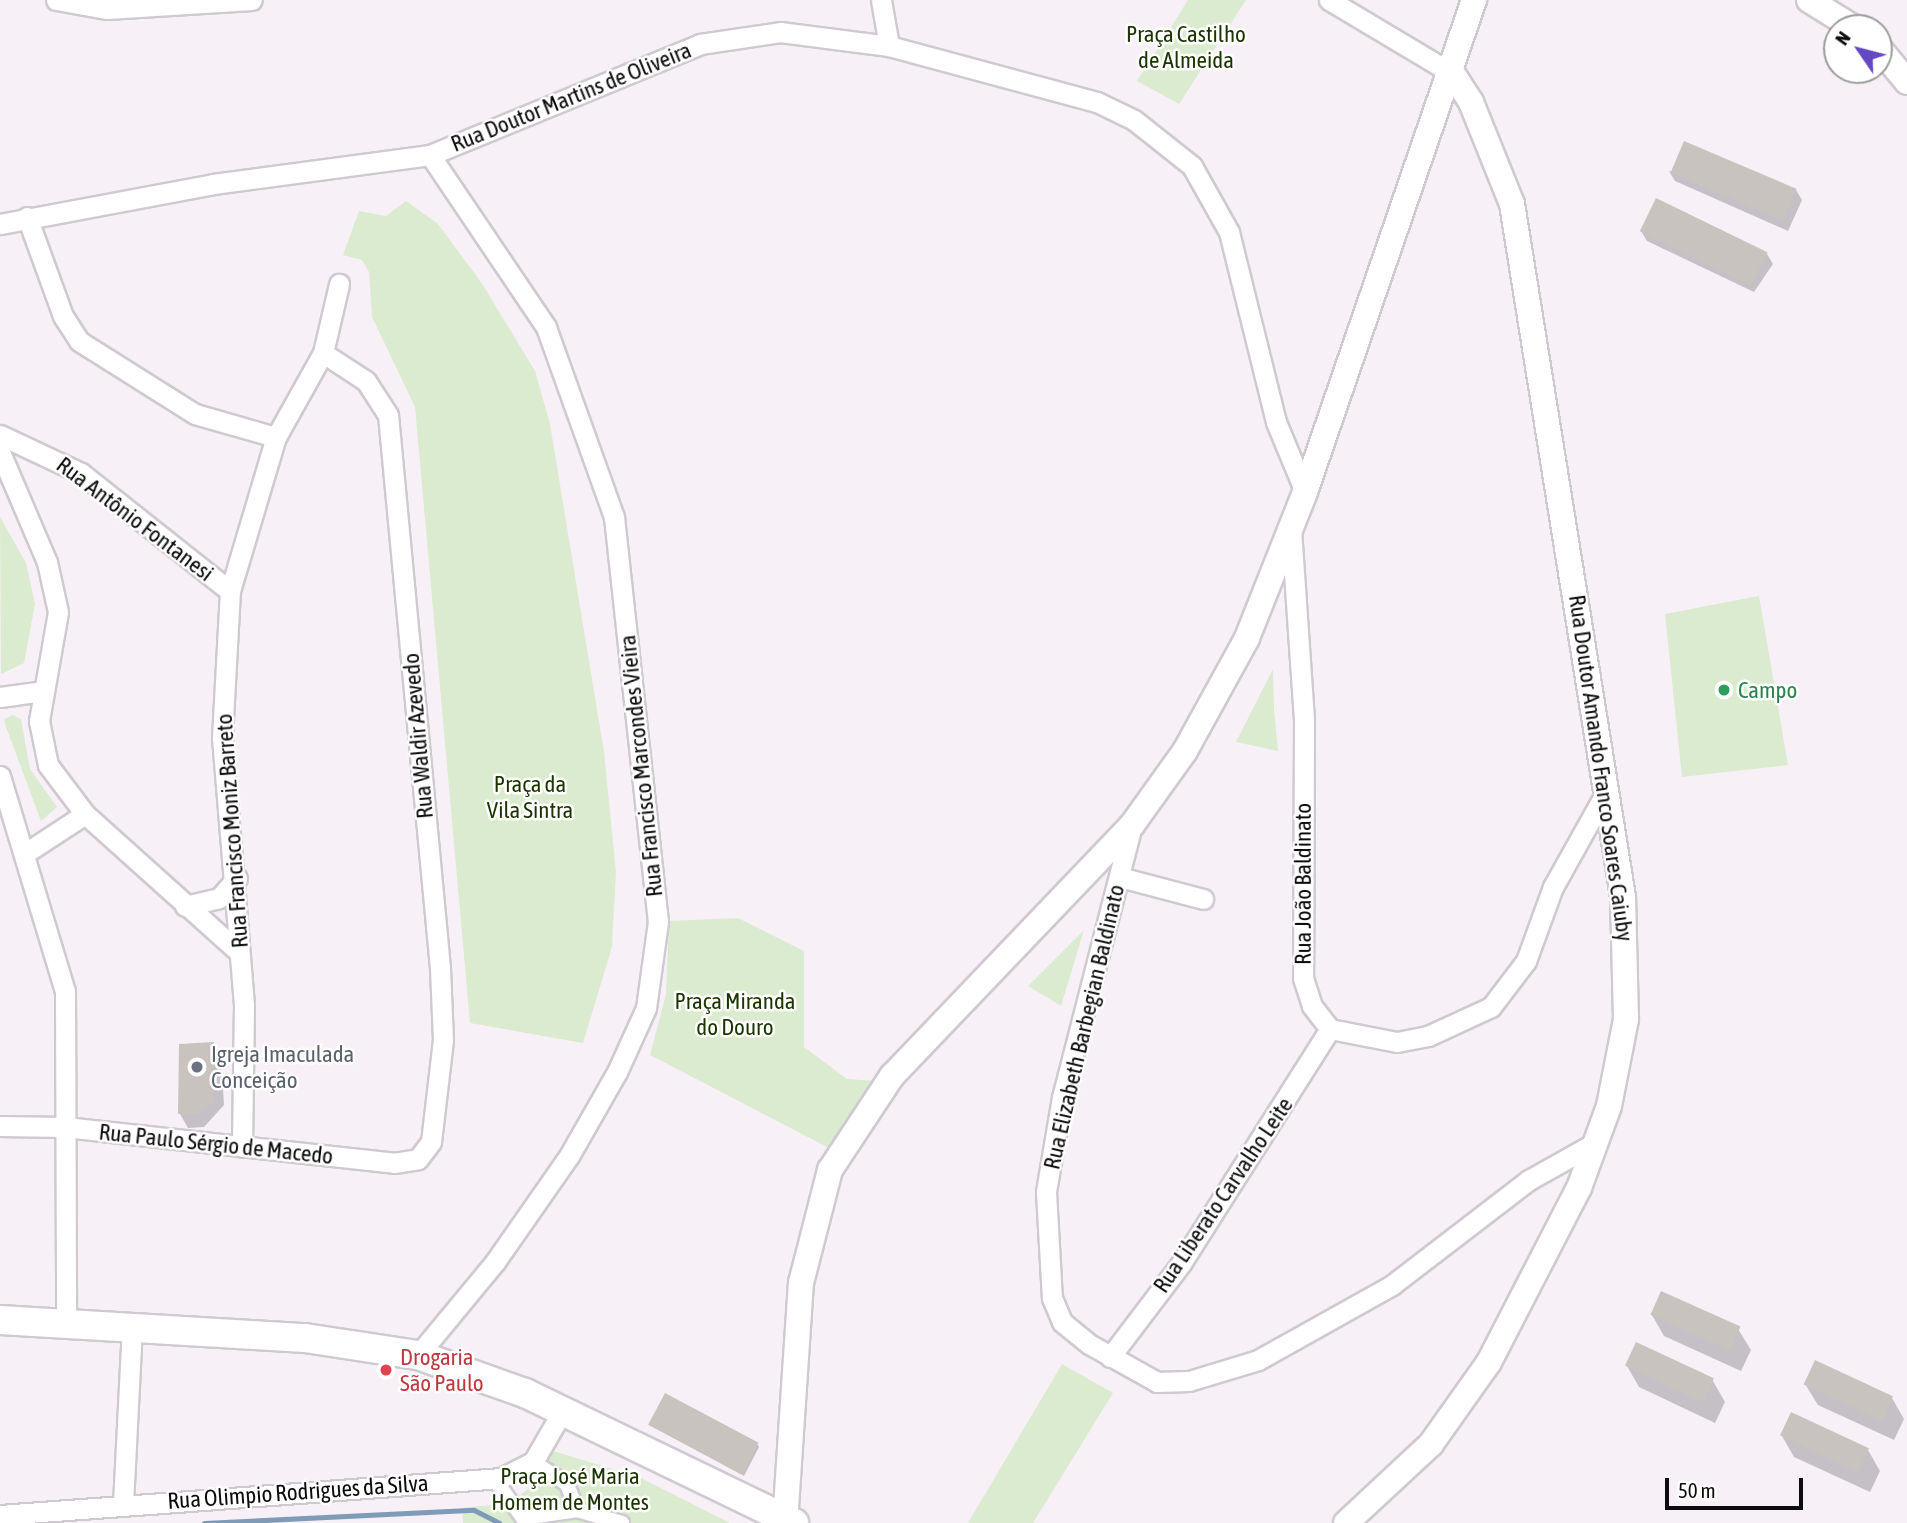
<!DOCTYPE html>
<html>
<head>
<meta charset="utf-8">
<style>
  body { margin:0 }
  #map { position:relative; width:1907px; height:1523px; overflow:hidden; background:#f7f1f7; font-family:"Asap Condensed",sans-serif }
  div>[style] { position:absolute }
  .green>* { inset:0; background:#daebcf }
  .shadow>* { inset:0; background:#0003 }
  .stream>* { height:5px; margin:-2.5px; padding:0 2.5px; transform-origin:2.5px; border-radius:2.5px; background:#7f9bb8 }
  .building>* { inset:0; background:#c9c3bf; transform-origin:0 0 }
  .roads { filter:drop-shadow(2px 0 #cfcacf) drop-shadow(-2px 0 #cfcacf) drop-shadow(0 2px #cfcacf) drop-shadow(0 -2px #cfcacf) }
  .pedestrian>* { height:14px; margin:-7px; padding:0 7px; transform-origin:7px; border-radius:7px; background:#fff }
  .minor>* { height:19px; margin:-9.5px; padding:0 9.5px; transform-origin:9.5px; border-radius:9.5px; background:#fff }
  .tertiary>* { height:24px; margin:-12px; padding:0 12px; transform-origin:12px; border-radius:12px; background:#fff }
  .secondary>* { height:28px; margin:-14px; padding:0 14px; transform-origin:14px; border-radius:14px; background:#fff }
  .dots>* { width:19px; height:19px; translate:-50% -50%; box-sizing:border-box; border:4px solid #fff; border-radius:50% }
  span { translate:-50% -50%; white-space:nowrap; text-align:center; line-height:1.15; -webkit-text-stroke:5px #fff; paint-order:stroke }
  .park-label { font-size:23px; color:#1b3501 }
  .street-label { font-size:23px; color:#0d0b0d }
  .leisure-label { font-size:23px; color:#27864d }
  .left { translate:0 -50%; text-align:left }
  .worship-label { font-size:23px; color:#5b616d }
  .health-label { font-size:23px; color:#be3a42 }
  .north { position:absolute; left:1823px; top:14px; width:70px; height:70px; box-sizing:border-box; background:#fff; border:2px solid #9e9d9e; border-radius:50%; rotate:305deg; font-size:19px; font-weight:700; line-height:28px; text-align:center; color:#0d0b0d }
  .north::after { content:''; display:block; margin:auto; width:24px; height:32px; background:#6348c1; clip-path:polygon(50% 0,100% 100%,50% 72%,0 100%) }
  .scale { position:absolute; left:1665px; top:1478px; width:138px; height:32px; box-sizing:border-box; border:4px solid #0d0b0d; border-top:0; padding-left:9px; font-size:21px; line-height:24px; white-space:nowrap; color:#0d0b0d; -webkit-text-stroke:5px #fff; paint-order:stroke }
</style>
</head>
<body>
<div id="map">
  <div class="green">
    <i style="clip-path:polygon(1188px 0,1246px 0,1179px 104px,1137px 81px)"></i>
    <i style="clip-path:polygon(406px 201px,438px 224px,481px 282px,535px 371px,550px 424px,604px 752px,616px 872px,612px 947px,583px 1043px,470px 1023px,415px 407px,372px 317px,369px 272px,362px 260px,343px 255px,359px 211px,386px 216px)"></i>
    <i style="clip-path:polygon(0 517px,26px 563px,35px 604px,24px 663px,1px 674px)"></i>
    <i style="clip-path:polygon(1759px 596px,1788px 765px,1682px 777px,1665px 614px)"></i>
    <i style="clip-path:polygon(1273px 669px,1274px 708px,1278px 751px,1236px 742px)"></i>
    <i style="clip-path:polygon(13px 715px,21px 719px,30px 769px,57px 807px,41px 821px,6px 727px,4px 719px)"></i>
    <i style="clip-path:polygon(738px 918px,804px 951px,804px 1047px,847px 1079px,877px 1081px,829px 1148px,650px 1055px,666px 994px,669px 921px)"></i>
    <i style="clip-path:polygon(1084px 930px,1061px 1006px,1028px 986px)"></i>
    <i style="clip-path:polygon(1062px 1364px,1113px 1393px,1033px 1523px,968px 1523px)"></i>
    <i style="clip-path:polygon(550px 1450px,641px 1478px,730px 1523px,463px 1523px,462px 1508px,509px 1503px,536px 1483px)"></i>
  </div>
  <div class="shadow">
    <i style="clip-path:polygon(1669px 171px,1796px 190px,1802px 200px,1788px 231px,1675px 181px)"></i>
    <i style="clip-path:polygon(1641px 231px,1767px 254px,1773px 264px,1754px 292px,1647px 241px)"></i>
    <i style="clip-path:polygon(213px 1044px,221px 1058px,224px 1105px,204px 1127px,188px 1128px,180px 1114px)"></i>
    <i style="clip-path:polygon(1652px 1315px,1738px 1329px,1751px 1350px,1741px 1371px,1664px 1336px)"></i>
    <i style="clip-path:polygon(1627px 1366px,1713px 1381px,1725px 1402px,1715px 1423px,1639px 1387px)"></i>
    <i style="clip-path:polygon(1805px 1384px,1892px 1398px,1904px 1419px,1894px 1440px,1818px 1405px)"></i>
    <i style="clip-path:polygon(650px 1425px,758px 1445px,759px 1447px,744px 1476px)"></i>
    <i style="clip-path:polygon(1782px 1436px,1868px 1450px,1880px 1471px,1870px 1492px,1794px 1457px)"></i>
  </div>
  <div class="stream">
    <i style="left:204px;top:1523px;width:270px;rotate:-2.8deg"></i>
    <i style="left:474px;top:1510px;width:28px;rotate:27deg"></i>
  </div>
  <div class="building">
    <i style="left:1684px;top:141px;width:122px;height:34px;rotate:23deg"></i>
    <i style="left:1656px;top:198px;width:124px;height:37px;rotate:26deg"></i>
    <i style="clip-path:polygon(214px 1042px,214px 1101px,197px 1114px,178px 1114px,179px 1044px)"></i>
    <i style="left:1661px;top:1291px;width:87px;height:26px;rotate:24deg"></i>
    <i style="left:1636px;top:1342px;width:86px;height:26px;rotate:25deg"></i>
    <i style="left:1815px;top:1360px;width:86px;height:27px;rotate:25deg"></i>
    <i style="left:665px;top:1393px;width:106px;height:36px;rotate:28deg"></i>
    <i style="left:1791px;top:1412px;width:86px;height:26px;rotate:25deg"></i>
  </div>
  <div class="roads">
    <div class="pedestrian">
      <i style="left:533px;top:1462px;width:40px;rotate:32.9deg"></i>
      <i style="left:567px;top:1484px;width:28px;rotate:69deg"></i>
      <i style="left:494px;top:1479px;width:49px;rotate:53.4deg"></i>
      <i style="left:523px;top:1518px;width:55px;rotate:-8.4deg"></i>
      <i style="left:577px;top:1510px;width:47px;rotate:16.1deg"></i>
    </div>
    <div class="minor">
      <i style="left:56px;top:0;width:52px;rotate:10deg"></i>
      <i style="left:107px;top:9px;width:145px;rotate:-3.6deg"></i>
      <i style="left:881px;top:0;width:47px;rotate:80.1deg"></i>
      <i style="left:1329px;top:0;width:144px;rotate:30.8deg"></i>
      <i style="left:27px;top:217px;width:105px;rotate:70deg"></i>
      <i style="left:63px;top:316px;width:30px;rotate:57deg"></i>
      <i style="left:79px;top:341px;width:137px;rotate:32.2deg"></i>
      <i style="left:195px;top:414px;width:84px;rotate:15.9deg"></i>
      <i style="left:0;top:224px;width:217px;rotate:-10.6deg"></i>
      <i style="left:213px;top:184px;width:219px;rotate:-7.6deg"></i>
      <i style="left:430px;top:155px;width:292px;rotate:-22.3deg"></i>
      <i style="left:700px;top:44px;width:81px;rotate:-8.5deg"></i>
      <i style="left:780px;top:32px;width:110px;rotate:7.3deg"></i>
      <i style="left:889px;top:46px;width:215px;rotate:15.1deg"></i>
      <i style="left:1097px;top:102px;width:41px;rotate:25.9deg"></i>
      <i style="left:1134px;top:120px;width:74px;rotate:38.4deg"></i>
      <i style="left:1192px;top:166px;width:76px;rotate:60.7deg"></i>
      <i style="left:1229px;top:232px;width:196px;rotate:76.1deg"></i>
      <i style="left:1276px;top:422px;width:76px;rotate:67.5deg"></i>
      <i style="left:0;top:435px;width:89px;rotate:25.1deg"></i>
      <i style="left:81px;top:473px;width:190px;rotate:38.4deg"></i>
      <i style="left:0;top:452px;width:120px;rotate:66.9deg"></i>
      <i style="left:47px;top:562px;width:51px;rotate:77.6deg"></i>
      <i style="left:58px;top:612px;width:111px;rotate:99.9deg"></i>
      <i style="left:39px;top:721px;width:45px;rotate:78.4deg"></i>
      <i style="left:48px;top:765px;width:61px;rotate:52.9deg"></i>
      <i style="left:85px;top:814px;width:207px;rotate:41.9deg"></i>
      <i style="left:1291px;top:529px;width:193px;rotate:86.1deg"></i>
      <i style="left:1304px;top:722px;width:256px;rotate:90.2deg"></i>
      <i style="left:1303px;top:978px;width:29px;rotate:72deg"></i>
      <i style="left:1312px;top:1006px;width:29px;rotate:52deg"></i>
      <i style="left:1330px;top:1029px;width:68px;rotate:11deg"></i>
      <i style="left:1397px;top:1042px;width:32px;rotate:-11deg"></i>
      <i style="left:1428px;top:1036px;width:69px;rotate:-24.7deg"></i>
      <i style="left:1491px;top:1007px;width:58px;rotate:-52.7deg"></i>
      <i style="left:1526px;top:961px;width:79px;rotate:-70deg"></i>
      <i style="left:1553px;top:887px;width:109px;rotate:-60.8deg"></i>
      <i style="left:0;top:697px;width:43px;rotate:-7.9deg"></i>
      <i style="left:0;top:776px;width:225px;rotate:73.2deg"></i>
      <i style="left:65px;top:991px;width:328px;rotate:89.8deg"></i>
      <i style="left:1132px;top:825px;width:281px;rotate:104.4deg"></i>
      <i style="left:1062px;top:1097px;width:96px;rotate:99.6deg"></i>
      <i style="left:1046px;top:1192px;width:106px;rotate:86.8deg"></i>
      <i style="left:1052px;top:1298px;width:26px;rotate:67deg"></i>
      <i style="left:1062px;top:1322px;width:35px;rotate:39deg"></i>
      <i style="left:1089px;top:1344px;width:78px;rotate:29.2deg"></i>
      <i style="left:1157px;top:1382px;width:32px;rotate:-2deg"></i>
      <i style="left:1189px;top:1381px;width:72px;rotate:-16.9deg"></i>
      <i style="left:1258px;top:1360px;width:154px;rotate:-29.2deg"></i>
      <i style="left:1392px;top:1285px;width:173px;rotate:-37.5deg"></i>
      <i style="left:1529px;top:1180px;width:76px;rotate:-29.3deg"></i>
      <i style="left:27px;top:852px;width:69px;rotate:-33.2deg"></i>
      <i style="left:1120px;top:877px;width:86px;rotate:14.8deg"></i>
      <i style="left:185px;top:906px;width:35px;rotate:-13deg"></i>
      <i style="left:219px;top:898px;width:27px;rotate:-48deg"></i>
      <i style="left:0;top:1126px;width:65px;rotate:0.9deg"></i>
      <i style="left:65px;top:1127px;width:331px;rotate:6.2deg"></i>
      <i style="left:394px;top:1163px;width:24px;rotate:-9deg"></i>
      <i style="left:418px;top:1159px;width:21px;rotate:-53deg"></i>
      <i style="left:431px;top:1142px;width:103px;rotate:-83.3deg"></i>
      <i style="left:443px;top:1040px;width:72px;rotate:-92.4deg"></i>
      <i style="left:440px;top:968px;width:555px;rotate:-95.37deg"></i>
      <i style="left:388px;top:415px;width:40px;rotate:-122.9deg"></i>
      <i style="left:366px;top:381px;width:51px;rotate:-146.9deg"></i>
      <i style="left:242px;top:1147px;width:142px;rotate:-89.2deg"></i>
      <i style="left:244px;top:1005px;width:268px;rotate:-94.7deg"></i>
      <i style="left:222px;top:738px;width:147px;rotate:-86.9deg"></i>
      <i style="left:230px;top:591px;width:161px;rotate:-73.4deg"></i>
      <i style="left:276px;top:437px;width:96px;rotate:-60.8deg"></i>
      <i style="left:323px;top:353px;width:71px;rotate:-76.9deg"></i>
      <i style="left:418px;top:1355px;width:121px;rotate:-50.4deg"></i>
      <i style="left:495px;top:1262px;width:129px;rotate:-55.1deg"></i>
      <i style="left:569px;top:1156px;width:97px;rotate:-60.3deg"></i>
      <i style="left:617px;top:1072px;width:70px;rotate:-65.6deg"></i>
      <i style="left:646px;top:1008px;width:87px;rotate:-82.1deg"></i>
      <i style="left:658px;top:922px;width:407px;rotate:-96.2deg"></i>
      <i style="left:614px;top:517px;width:202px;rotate:-109.7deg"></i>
      <i style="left:546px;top:327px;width:207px;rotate:-124deg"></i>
      <i style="left:1110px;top:1357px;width:119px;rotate:-52.8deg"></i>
      <i style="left:1182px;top:1262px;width:276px;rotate:-57.6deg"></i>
      <i style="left:123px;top:1504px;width:179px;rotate:-87.1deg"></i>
      <i style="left:0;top:1515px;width:502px;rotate:-4.22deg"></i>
      <i style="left:501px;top:1478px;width:36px;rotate:-27deg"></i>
      <i style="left:533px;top:1462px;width:60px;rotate:-60deg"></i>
    </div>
    <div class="tertiary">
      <i style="left:1809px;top:0;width:53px;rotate:31.9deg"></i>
      <i style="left:1879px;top:48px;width:44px;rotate:50.5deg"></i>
      <i style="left:785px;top:1523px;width:241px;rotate:-86.2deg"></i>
      <i style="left:801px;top:1283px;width:117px;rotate:-75.6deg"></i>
      <i style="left:830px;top:1170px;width:113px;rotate:-56.6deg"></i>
      <i style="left:892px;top:1076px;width:347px;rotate:-46.3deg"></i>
      <i style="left:1132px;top:825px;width:91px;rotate:-54.4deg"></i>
      <i style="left:1185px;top:751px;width:129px;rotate:-61.2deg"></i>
      <i style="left:1247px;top:638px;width:157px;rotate:-68.3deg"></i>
      <i style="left:1305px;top:492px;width:520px;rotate:-71.04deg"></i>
      <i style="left:1346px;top:1523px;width:116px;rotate:-42.9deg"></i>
      <i style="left:1431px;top:1444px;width:100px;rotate:-54.7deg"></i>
      <i style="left:1489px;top:1362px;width:196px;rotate:-62.7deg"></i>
      <i style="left:1579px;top:1188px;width:87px;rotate:-69.9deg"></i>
      <i style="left:1609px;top:1106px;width:89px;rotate:-78.9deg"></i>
      <i style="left:1626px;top:1019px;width:122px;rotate:-91.4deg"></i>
      <i style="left:1623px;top:897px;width:702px;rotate:-99.1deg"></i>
      <i style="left:1512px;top:204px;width:110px;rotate:-111.9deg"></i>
      <i style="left:1471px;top:102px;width:33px;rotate:-123deg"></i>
    </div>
    <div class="secondary">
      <i style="left:0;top:1320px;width:306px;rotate:3.4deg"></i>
      <i style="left:305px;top:1338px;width:114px;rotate:8.6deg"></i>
      <i style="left:418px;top:1355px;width:114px;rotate:19.6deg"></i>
      <i style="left:525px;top:1393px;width:299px;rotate:25.8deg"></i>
    </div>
  </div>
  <div class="dots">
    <i style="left:1724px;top:690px;background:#2e9e5b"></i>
    <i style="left:197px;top:1067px;background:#6b7280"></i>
    <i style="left:386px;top:1370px;background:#e0444e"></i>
  </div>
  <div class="park-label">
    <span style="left:1186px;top:47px">Praça Castilho<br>de Almeida</span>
    <span style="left:530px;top:797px">Praça da<br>Vila Sintra</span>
    <span style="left:735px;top:1014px">Praça Miranda<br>do Douro</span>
    <span style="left:570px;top:1489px">Praça José Maria<br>Homem de Montes</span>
  </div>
  <div class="street-label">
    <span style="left:571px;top:97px;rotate:-22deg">Rua Doutor Martins de Oliveira</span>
    <span style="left:135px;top:519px;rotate:37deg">Rua Antônio Fontanesi</span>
    <span style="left:418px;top:736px;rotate:-95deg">Rua Waldir Azevedo</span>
    <span style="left:641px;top:766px;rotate:-96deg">Rua Francisco Marcondes Vieira</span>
    <span style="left:1601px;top:768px;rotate:82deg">Rua Doutor Amando Franco Soares Caiuby</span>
    <span style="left:232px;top:831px;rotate:-94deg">Rua Francisco Moniz Barreto</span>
    <span style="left:1303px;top:884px;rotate:-90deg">Rua João Baldinato</span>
    <span style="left:1084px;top:1027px;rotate:-77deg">Rua Elizabeth Barbegian Baldinato</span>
    <span style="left:216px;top:1144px;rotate:6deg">Rua Paulo Sérgio de Macedo</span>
    <span style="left:1223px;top:1195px;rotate:-56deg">Rua Liberato Carvalho Leite</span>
    <span style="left:298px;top:1492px;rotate:-4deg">Rua Olimpio Rodrigues da Silva</span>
  </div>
  <div class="leisure-label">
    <span class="left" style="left:1738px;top:690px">Campo</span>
  </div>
  <div class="worship-label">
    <span class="left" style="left:211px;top:1067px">Igreja Imaculada<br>Conceição</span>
  </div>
  <div class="health-label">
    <span class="left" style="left:400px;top:1370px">Drogaria<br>São Paulo</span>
  </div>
  <div class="north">N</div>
  <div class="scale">50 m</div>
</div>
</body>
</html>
